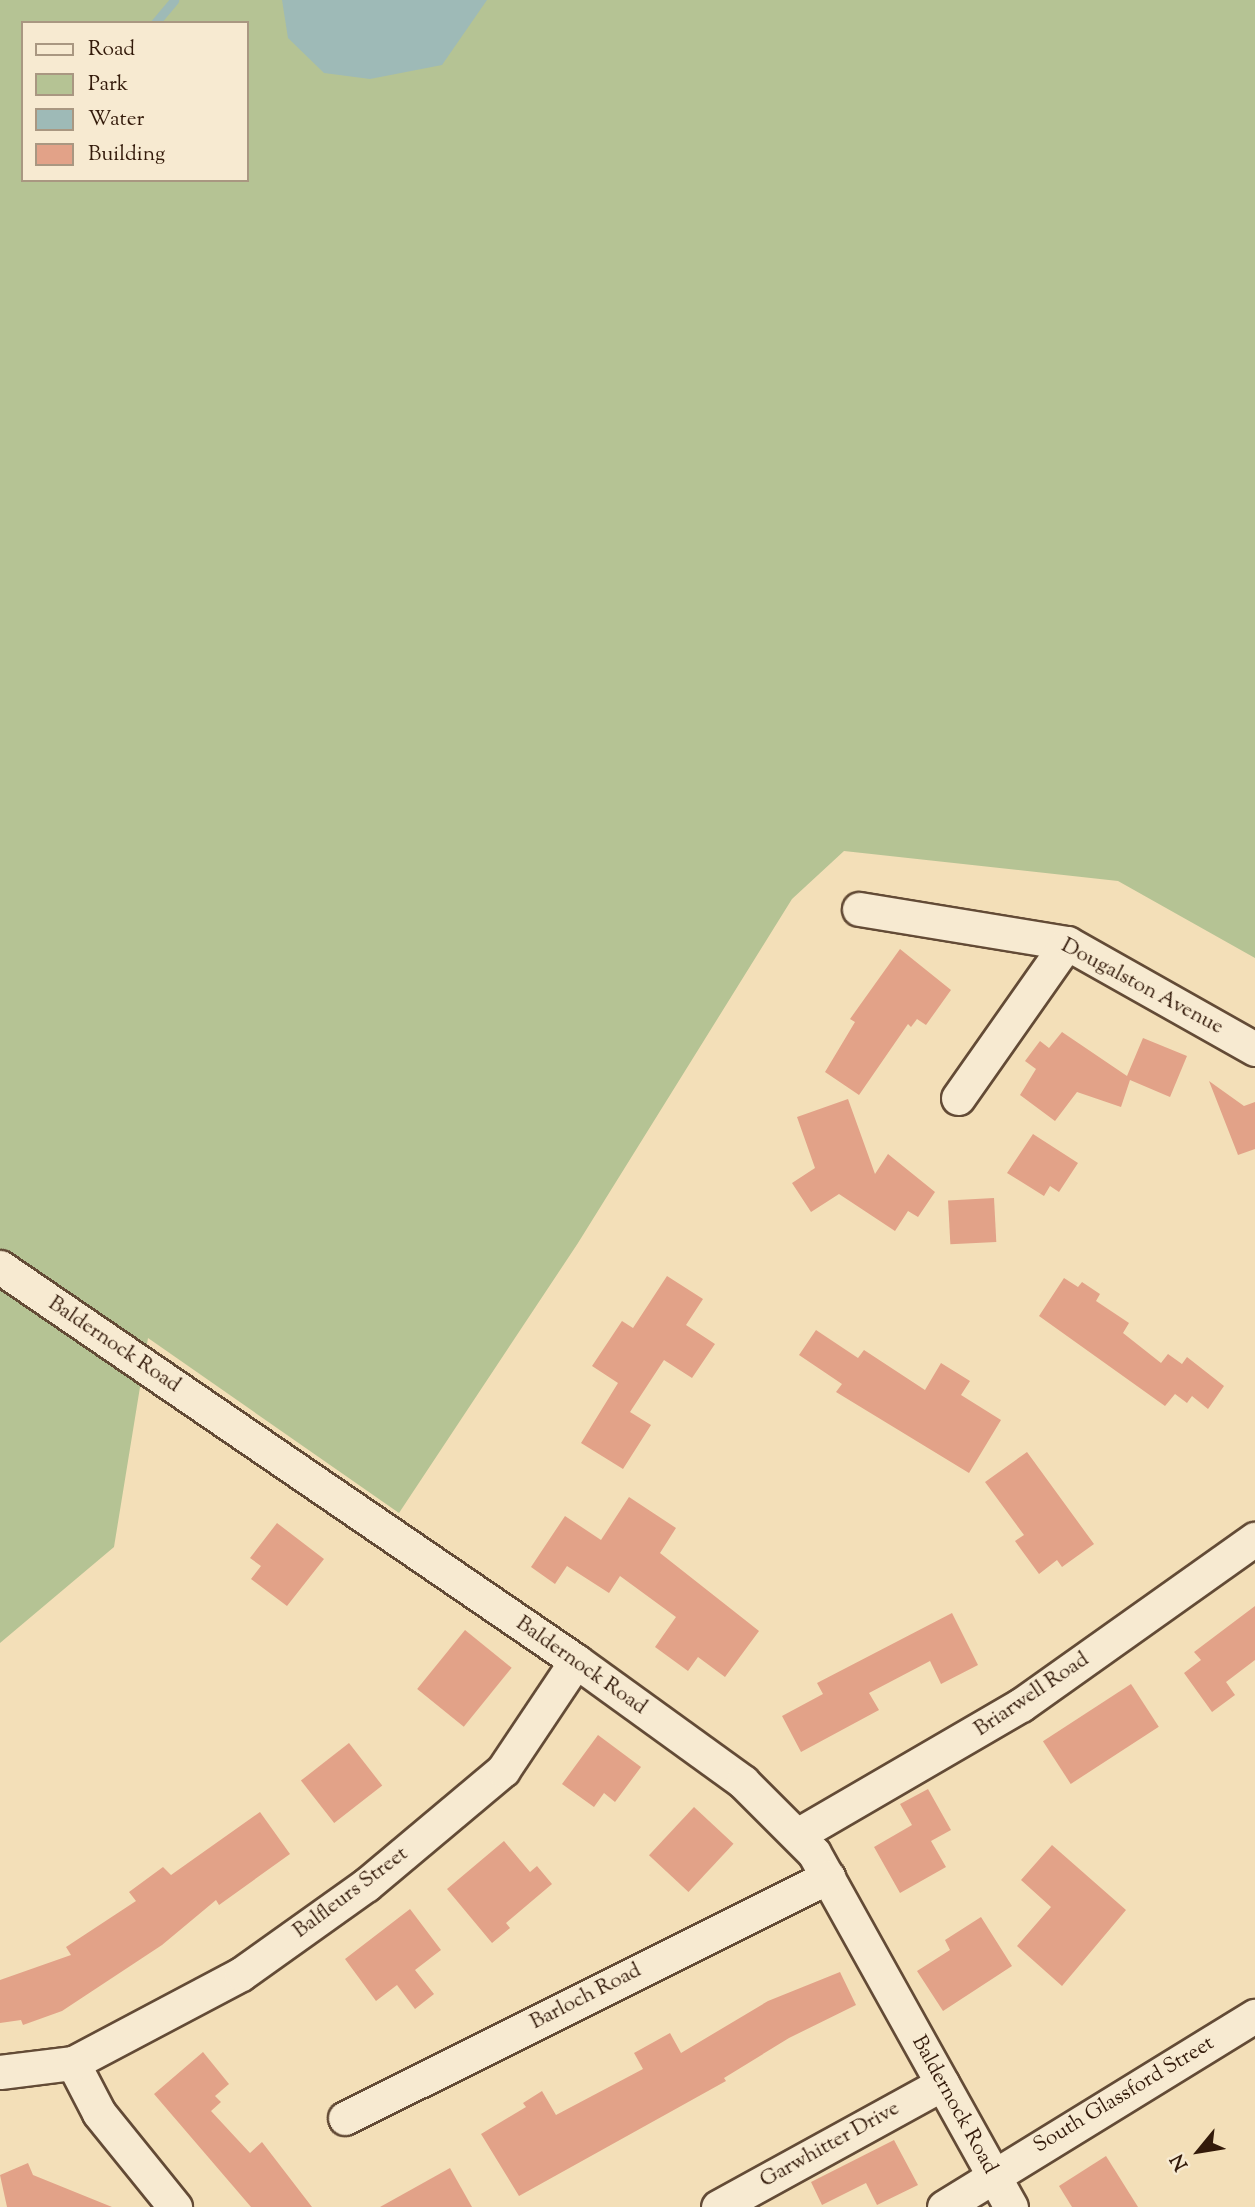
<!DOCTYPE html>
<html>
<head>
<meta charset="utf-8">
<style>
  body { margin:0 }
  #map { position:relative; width:1255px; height:2207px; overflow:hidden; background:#f3dfb8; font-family:"Sorts Mill Goudy",serif }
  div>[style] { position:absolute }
  .green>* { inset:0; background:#b5c394 }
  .water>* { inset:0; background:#9ebab7 }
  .stream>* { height:9px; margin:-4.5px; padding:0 4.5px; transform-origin:4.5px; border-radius:4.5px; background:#9ebab7 }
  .building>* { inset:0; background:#e2a288; transform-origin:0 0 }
  .roads { filter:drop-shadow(2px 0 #634b36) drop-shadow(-2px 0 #634b36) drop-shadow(0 2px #634b36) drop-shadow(0 -2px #634b36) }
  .minor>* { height:33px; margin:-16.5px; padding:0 16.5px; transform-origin:16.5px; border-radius:16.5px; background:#f7ead1 }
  span { translate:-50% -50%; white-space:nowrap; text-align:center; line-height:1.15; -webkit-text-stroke:5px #f7ead1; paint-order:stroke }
  .street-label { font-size:21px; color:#331a0a }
  .legend { position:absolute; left:21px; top:21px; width:228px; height:161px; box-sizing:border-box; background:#f7ead1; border:2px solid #a99781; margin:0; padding:9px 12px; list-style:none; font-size:21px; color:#331a0a }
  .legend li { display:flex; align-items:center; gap:14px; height:35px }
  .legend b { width:35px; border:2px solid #a99781 }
  .north { position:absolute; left:1164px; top:2116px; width:70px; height:70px; -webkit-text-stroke:5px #f7ead1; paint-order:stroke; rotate:240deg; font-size:19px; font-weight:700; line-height:28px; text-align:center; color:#331a0a }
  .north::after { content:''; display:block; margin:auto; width:24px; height:32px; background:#331a0a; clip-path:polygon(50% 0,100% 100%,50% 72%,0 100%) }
</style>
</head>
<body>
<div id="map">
  <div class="green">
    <i style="clip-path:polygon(evenodd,0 0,1255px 0,1255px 958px,1118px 881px,844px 851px,792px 899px,578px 1243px,399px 1513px,148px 1338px,114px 1547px,0 1643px,0 0,23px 23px,247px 23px,247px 180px,23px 180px,23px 23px)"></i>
  </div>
  <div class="water">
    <i style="clip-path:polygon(282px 0,487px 0,442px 65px,370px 79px,324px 73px,288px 38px)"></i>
  </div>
  <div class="stream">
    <i style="left:155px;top:23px;width:30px;rotate:-50deg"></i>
  </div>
  <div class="building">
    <i style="clip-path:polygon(900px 949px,951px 990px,926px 1025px,917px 1019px,911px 1027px,908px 1024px,859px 1095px,825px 1072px,855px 1022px,850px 1019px)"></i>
    <i style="clip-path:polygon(1062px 1032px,1127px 1076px,1143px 1038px,1187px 1056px,1170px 1097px,1130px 1080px,1121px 1107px,1077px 1092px,1055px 1121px,1020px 1095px,1036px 1069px,1025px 1061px,1040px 1041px,1049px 1048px)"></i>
    <i style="clip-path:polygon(1209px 1081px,1244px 1106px,1255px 1102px,1255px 1149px,1238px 1155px)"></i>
    <i style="clip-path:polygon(848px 1099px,875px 1174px,888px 1154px,935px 1192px,918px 1217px,908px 1211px,895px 1231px,839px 1194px,811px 1212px,792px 1183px,815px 1168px,797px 1117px)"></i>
    <i style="clip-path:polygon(1033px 1134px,1078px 1163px,1059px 1192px,1050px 1186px,1044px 1196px,1007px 1173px)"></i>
    <i style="left:994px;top:1198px;width:44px;height:46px;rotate:87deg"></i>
    <i style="clip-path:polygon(667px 1276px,703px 1299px,686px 1325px,715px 1344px,692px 1378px,664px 1360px,630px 1412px,651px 1425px,623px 1469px,581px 1443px,618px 1383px,592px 1366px,622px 1321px,633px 1328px)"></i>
    <i style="clip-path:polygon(1064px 1278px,1078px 1287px,1082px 1282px,1100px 1294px,1096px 1301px,1129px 1323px,1123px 1333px,1161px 1363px,1168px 1354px,1182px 1364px,1187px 1357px,1224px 1386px,1208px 1409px,1192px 1396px,1187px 1403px,1175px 1394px,1165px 1406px,1039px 1316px)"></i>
    <i style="clip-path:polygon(816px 1330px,858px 1358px,864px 1350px,925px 1390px,941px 1363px,970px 1381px,961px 1395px,1001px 1420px,969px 1473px,836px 1392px,842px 1384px,799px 1355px)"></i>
    <i style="clip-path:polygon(1027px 1452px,1094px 1544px,1062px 1567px,1057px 1560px,1039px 1574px,1015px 1541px,1024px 1535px,985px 1482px)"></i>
    <i style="clip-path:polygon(629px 1497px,676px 1528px,660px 1553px,759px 1631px,725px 1677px,698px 1657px,688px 1671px,655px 1647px,676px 1617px,620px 1576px,609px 1593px,567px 1566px,555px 1584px,531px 1567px,565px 1516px,601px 1540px)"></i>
    <i style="clip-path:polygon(277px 1523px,324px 1559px,287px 1606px,251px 1579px,261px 1566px,250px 1558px)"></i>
    <i style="clip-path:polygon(1255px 1606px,1255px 1660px,1226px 1682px,1235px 1695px,1212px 1712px,1184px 1673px,1201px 1660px,1194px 1652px)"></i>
    <i style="clip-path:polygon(952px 1613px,978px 1665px,941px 1684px,930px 1661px,869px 1693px,879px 1710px,801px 1752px,782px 1716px,823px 1694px,817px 1683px)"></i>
    <i style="left:465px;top:1630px;width:60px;height:76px;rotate:39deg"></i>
    <i style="left:1131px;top:1684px;width:51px;height:105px;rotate:57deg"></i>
    <i style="clip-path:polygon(598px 1735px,641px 1767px,615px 1802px,604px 1793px,594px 1807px,562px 1784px)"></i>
    <i style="left:349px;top:1743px;width:54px;height:61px;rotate:52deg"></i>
    <i style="clip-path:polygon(928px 1789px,951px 1830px,931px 1841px,946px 1867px,900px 1893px,874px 1847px,912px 1825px,900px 1804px)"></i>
    <i style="left:694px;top:1807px;width:54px;height:66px;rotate:43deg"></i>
    <i style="clip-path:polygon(260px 1812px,290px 1854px,219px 1905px,216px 1900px,162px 1945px,62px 2011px,23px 2025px,21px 2020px,0 2023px,0 1980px,71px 1955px,66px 1947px,136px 1901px,129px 1892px,163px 1867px,171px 1875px)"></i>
    <i style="clip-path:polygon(504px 1841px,530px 1872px,537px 1866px,552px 1884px,506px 1923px,510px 1928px,492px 1943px,447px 1889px)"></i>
    <i style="clip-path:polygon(1052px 1845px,1126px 1910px,1062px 1986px,1017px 1946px,1051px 1907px,1021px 1880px)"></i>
    <i style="clip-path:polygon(410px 1909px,441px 1950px,415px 1970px,434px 1994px,415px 2009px,397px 1985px,376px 2001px,345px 1959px)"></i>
    <i style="clip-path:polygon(981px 1917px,1012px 1966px,943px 2011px,917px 1971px,950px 1950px,945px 1940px)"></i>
    <i style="clip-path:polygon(840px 1972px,856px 2005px,789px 2038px,724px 2078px,726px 2081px,519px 2196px,481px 2134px,526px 2107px,523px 2103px,542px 2091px,556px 2115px,643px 2069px,634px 2053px,670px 2033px,681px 2053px,768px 2001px)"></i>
    <i style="clip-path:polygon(203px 2052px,229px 2084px,215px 2096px,221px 2102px,211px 2111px,250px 2153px,262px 2142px,312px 2207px,251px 2207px,154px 2094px)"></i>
    <i style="clip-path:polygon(894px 2140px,918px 2185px,877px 2205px,866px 2183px,822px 2205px,811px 2182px)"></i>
    <i style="clip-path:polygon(1106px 2156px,1138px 2207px,1072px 2207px,1059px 2186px)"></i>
    <i style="clip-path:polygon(28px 2163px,33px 2175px,112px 2207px,7px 2207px,0 2175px)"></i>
    <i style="clip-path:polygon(450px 2168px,472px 2207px,380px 2207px)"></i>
  </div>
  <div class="roads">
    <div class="minor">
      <i style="left:859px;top:909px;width:211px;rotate:9.3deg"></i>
      <i style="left:1067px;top:943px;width:216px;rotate:29.4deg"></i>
      <i style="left:958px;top:1098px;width:189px;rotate:-54.9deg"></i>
      <i style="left:0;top:1267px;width:698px;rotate:34.37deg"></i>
      <i style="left:576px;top:1661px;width:206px;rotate:35.9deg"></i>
      <i style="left:743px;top:1782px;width:100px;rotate:45deg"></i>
      <i style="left:814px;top:1853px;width:405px;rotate:60.9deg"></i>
      <i style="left:799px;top:1834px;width:257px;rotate:-30.2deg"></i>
      <i style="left:1021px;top:1705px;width:287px;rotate:-35.4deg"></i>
      <i style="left:73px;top:2063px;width:56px;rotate:62.5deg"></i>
      <i style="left:99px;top:2113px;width:121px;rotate:51deg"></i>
      <i style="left:0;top:2072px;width:74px;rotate:-7deg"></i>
      <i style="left:73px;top:2063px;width:190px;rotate:-27.9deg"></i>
      <i style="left:241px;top:1974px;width:153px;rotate:-35.5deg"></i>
      <i style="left:366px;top:1885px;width:179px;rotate:-40deg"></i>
      <i style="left:503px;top:1770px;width:131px;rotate:-56.2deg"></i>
      <i style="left:345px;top:2118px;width:540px;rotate:-26.52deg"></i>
      <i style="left:718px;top:2207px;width:256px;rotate:-28.8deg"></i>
      <i style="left:944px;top:2207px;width:365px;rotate:-31.6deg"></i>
    </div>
  </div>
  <div class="street-label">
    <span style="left:1142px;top:987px;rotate:28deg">Dougalston Avenue</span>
    <span style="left:114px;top:1345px;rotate:34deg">Baldernock Road</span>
    <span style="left:581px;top:1666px;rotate:35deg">Baldernock Road</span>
    <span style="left:1032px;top:1695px;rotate:-34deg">Briarwell Road</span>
    <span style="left:351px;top:1893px;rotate:-37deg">Balfleurs Street</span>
    <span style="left:586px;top:1997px;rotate:-27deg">Barloch Road</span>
    <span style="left:1124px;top:2095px;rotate:-31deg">South Glassford Street</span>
    <span style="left:954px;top:2105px;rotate:61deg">Baldernock Road</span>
    <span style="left:830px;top:2145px;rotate:-29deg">Garwhitter Drive</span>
  </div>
  <ul class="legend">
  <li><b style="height:9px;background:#f7ead1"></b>Road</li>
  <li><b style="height:19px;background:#b5c394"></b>Park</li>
  <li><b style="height:19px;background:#9ebab7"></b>Water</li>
  <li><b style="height:19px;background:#e2a288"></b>Building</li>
  </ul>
  <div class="north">N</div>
</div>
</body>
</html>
